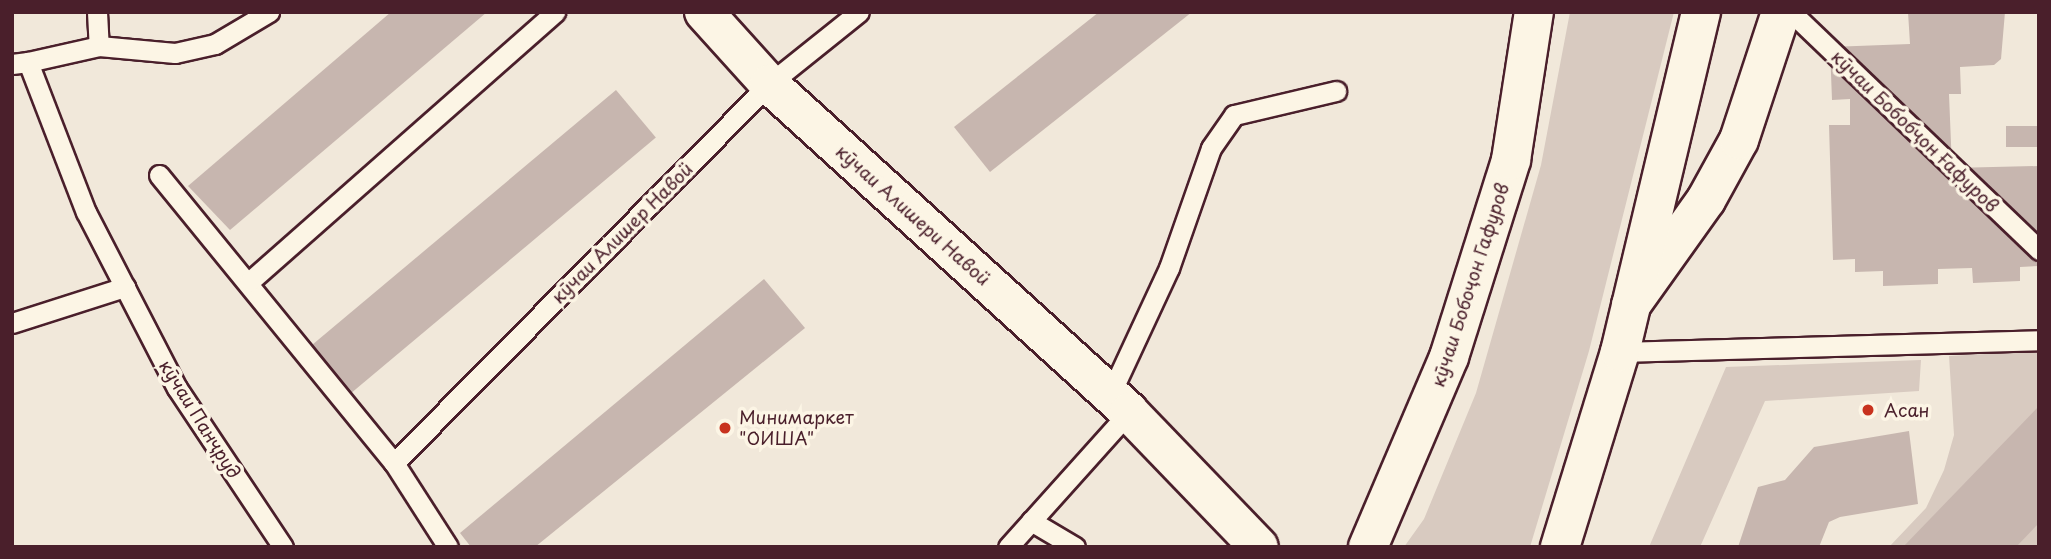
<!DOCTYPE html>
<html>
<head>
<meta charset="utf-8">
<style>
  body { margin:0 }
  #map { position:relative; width:2051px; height:559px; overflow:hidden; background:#f1e8da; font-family:"Playpen Sans",sans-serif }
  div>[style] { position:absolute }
  .green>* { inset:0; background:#d8cac0 }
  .building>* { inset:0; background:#c7b6af; transform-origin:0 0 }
  .roads { filter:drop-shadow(2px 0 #4a1f2b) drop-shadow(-2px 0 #4a1f2b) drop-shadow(0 2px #4a1f2b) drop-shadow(0 -2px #4a1f2b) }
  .service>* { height:19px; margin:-9.5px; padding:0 9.5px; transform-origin:9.5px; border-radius:9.5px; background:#fcf5e5 }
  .minor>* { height:38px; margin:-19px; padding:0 19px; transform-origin:19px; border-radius:19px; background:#fcf5e5 }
  .tertiary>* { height:38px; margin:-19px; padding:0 19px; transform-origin:19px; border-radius:19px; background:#fcf5e5 }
  .secondary>* { height:38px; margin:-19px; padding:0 19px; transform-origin:19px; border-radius:19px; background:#fcf5e5 }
  .dots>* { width:19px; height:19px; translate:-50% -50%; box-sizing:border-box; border:4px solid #fcf5e5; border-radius:50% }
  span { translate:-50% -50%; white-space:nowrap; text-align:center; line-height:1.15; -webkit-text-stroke:7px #fcf5e5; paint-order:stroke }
  .street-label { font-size:18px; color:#4a1f2b }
  .poi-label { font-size:18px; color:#4a1f2b }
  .left { translate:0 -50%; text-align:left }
  .frame { position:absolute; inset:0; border:14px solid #4a1f2b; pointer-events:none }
</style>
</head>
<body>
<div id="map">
  <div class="green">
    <i style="clip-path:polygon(1570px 12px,1674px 12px,1589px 351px,1530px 547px,1404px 547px,1424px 519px,1476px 393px,1541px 165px)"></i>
    <i style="clip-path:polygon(2039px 351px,2039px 547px,1889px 547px,1926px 508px,1944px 470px,1954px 435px,1949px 356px)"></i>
    <i style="clip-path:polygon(1921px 360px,1919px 391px,1765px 401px,1700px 547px,1649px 547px,1726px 367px)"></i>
  </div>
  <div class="building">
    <i style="clip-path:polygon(391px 12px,487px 12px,230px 230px,188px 186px)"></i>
    <i style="clip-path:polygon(1099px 12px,1192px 12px,990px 172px,954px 127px)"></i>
    <i style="clip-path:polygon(1908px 12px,2005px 12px,2001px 59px,1994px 65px,1960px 67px,1961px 94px,1949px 94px,1952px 168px,2039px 166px,2039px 266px,2020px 267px,2020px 281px,1973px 283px,1972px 268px,1938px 269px,1938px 284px,1883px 286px,1883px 271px,1855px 272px,1855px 259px,1833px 260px,1829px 125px,1850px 125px,1850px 99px,1832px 100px,1830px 47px,1910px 44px)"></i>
    <i style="left:616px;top:90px;width:62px;height:400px;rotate:50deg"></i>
    <i style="left:2006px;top:126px;width:33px;height:21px"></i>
    <i style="clip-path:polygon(764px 279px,805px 328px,535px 547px,471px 547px,460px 533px)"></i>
    <i style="clip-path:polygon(2039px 406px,2039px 523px,2016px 547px,1903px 547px)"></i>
    <i style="clip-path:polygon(1909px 431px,1918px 504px,1840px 517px,1829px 522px,1819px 547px,1738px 547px,1758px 487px,1785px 480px,1814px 447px)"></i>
  </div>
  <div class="roads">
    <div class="service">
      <i style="left:97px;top:12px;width:34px;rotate:87deg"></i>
      <i style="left:1791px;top:12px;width:344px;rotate:43.8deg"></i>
      <i style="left:28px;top:62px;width:73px;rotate:-12.7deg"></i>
      <i style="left:99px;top:46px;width:76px;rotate:5.3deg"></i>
      <i style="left:175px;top:53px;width:41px;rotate:-12.7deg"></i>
      <i style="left:215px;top:44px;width:63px;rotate:-30.7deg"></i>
      <i style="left:12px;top:64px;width:16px;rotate:-7deg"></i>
      <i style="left:28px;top:62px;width:161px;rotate:68.9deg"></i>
      <i style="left:86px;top:212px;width:198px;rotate:62.7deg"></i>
      <i style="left:177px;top:388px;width:191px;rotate:56.3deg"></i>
      <i style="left:159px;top:175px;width:372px;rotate:50.8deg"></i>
      <i style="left:250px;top:281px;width:407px;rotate:-41.4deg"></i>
      <i style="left:12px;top:323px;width:119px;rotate:-17.7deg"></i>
      <i style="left:1620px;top:352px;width:419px;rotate:-1.6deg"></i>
      <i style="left:1110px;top:395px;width:140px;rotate:-65.1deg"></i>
      <i style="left:1169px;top:268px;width:127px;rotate:-70.7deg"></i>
      <i style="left:1211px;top:148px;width:40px;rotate:-55.1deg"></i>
      <i style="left:1234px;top:115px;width:105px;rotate:-13.2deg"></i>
      <i style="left:1031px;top:521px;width:51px;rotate:30.6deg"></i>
      <i style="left:448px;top:547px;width:100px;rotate:-122.7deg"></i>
      <i style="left:394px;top:463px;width:533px;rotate:-45.3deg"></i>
      <i style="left:769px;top:84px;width:115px;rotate:-38.7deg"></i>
      <i style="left:1008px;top:547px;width:181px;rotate:-48.1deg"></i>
    </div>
    <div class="minor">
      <i style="left:1631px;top:305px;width:129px;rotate:-54.5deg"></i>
      <i style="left:1706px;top:200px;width:68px;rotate:-61.2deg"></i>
      <i style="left:1739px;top:140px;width:135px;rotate:-71.8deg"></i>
    </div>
    <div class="tertiary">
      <i style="left:704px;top:12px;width:97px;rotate:47.9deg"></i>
      <i style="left:769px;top:84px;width:487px;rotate:42.3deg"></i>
      <i style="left:1129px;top:412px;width:187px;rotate:46.1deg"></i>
    </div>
    <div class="secondary">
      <i style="left:1368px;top:547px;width:207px;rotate:-66.9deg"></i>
      <i style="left:1449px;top:357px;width:207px;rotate:-72.5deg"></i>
      <i style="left:1511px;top:160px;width:150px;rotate:-81.2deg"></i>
      <i style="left:1560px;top:547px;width:204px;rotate:-72.9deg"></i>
      <i style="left:1620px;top:352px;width:350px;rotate:-76.6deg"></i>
    </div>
  </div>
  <div class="dots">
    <i style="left:1868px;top:410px;background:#c8321e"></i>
    <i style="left:725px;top:428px;background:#c8321e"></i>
  </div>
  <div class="street-label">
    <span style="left:1915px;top:131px;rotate:44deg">кӯчаи Бобобҷон Ғафуров</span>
    <span style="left:913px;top:215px;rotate:42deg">кӯчаи Алишери Навоӣ</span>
    <span style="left:622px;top:233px;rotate:-45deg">кӯчаи Алишер Навоӣ</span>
    <span style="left:1470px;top:285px;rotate:-72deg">кӯчаи Бобоҷон Гафуров</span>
    <span style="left:200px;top:419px;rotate:58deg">кӯчаи Панҷруд</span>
  </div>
  <div class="poi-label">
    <span class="left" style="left:1884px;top:410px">Асан</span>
    <span class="left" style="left:739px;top:428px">Минимаркет<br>"ОИША"</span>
  </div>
  <div class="frame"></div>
</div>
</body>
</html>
